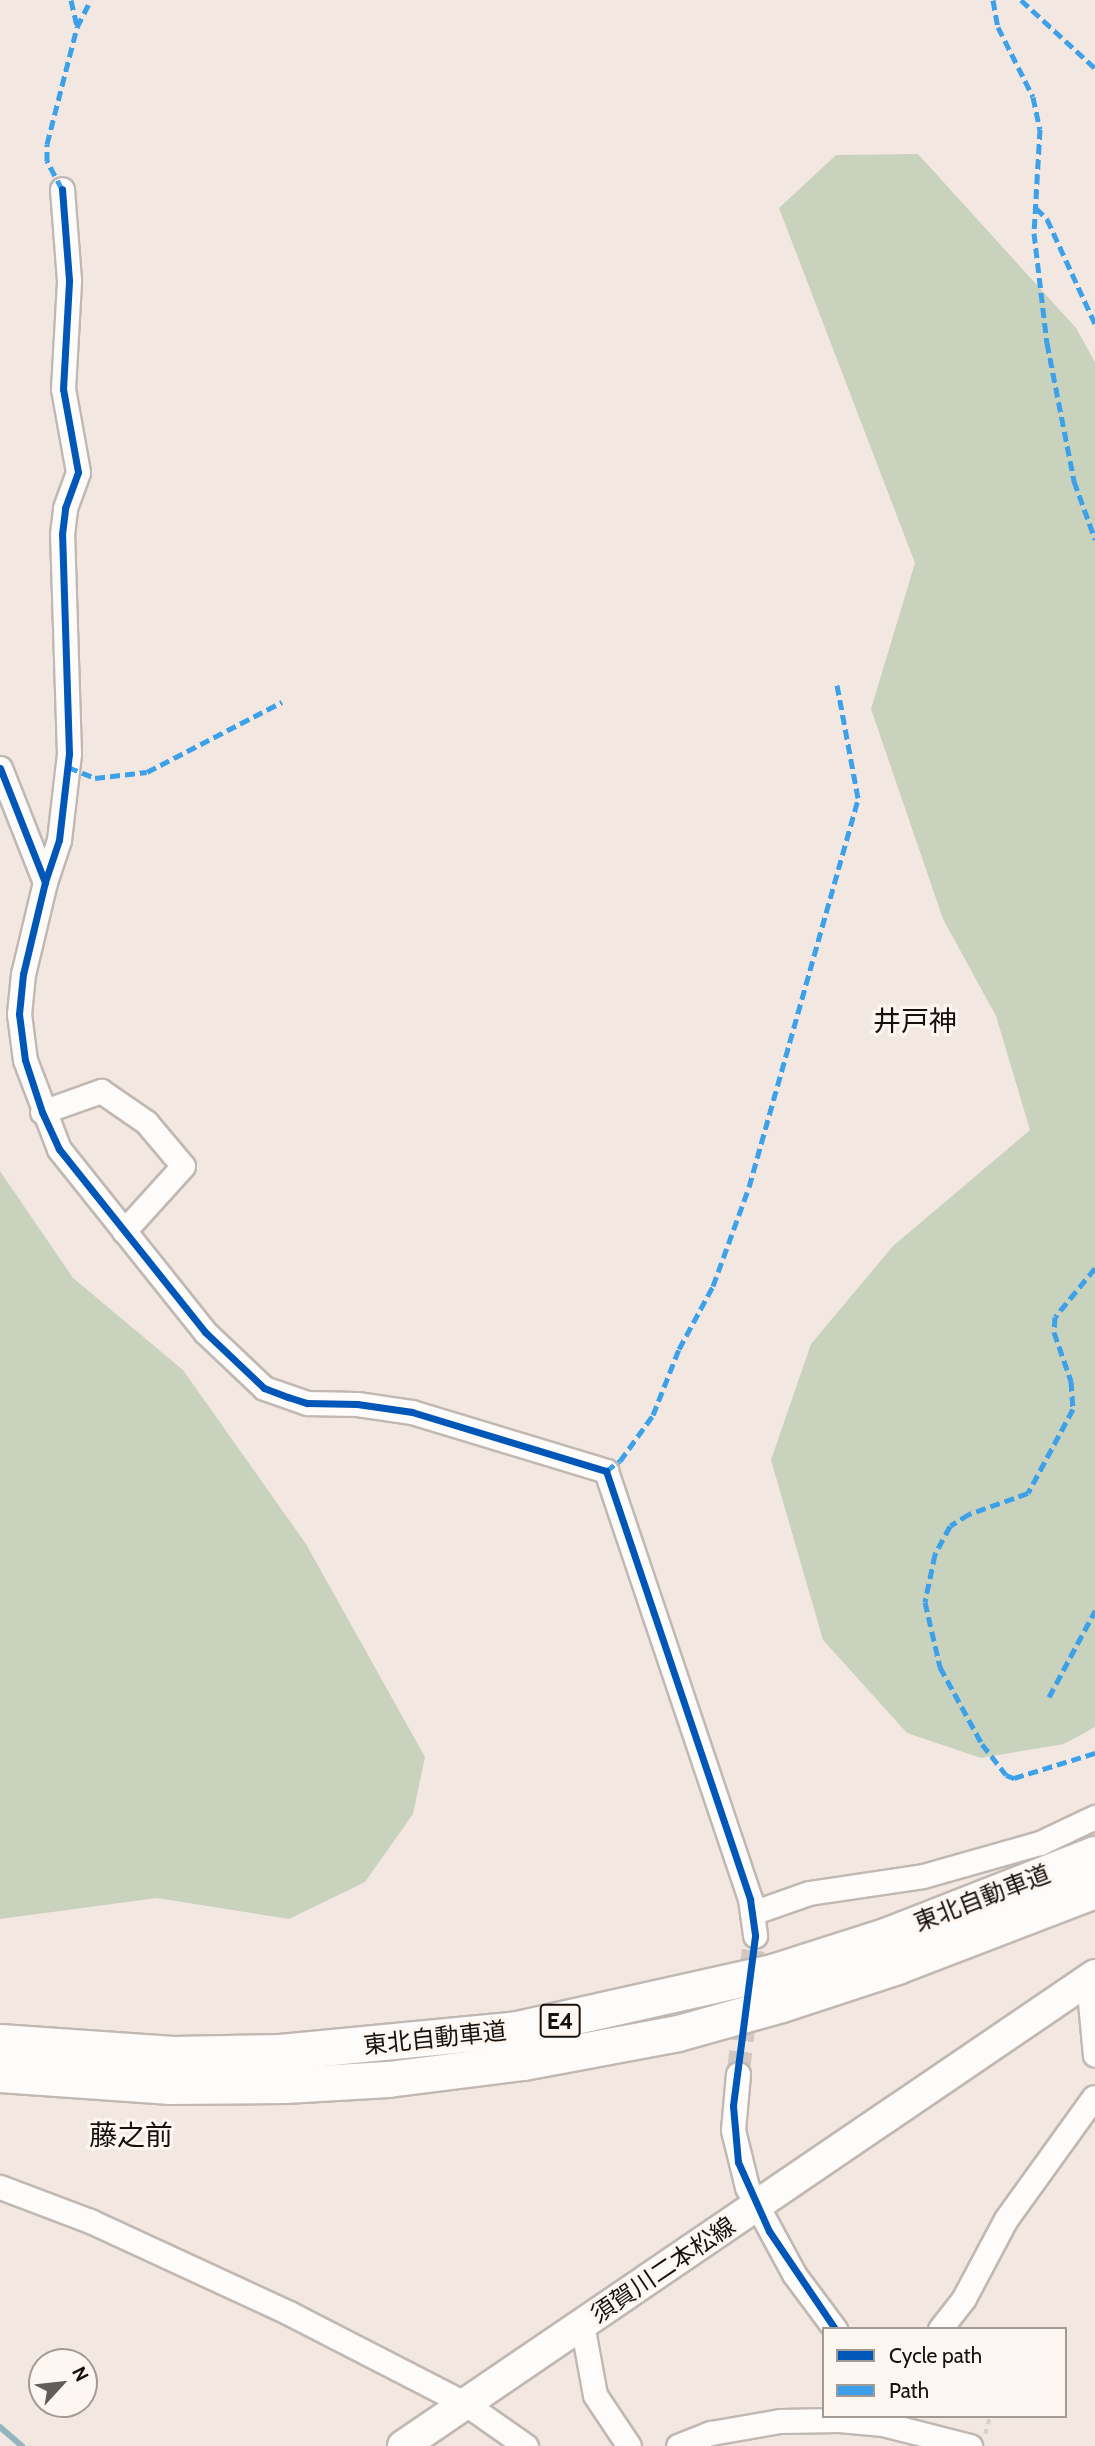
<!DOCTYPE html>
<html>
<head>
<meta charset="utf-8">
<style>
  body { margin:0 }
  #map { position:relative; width:1095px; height:2446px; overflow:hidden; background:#f3e8e1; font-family:Cabin,"Noto Sans JP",sans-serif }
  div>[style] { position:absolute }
  .green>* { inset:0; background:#c9d2bc }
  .stream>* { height:6px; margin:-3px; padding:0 3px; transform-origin:3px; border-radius:3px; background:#92b4bf }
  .minor-tunnel>* { height:23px; margin-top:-11.5px; transform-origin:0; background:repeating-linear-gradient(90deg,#d2c8c1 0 23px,transparent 0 34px) }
  .path>* { height:3.5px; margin-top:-1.75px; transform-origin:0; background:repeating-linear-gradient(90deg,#d4d1cf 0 5px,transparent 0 10px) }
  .roads { filter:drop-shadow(2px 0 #c1b8b3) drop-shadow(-2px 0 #c1b8b3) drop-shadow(0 2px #c1b8b3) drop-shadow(0 -2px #c1b8b3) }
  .minor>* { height:23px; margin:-11.5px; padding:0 11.5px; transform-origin:11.5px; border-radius:11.5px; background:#fdfcfa }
  .major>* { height:30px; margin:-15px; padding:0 15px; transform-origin:15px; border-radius:15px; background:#fdfcfa }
  .highway>* { height:35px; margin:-17.5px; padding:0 17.5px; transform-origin:17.5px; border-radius:17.5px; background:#fdfcfa }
  .quiet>* { height:5px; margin-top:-2.5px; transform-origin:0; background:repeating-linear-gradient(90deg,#3da1e9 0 10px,transparent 0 15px) }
  .cycleway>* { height:7px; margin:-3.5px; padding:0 3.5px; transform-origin:3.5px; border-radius:3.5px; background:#0057b8 }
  span { translate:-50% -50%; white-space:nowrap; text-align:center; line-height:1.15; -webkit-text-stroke:6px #fef6f1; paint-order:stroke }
  .shield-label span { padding:2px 5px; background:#fef6f1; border:2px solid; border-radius:5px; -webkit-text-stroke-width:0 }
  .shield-label { font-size:23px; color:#17100c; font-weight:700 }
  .street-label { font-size:24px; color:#17100c }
  .quarter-label { font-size:28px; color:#17100c }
  .legend { position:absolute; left:822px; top:2327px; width:245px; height:91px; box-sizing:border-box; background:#fef6f1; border:2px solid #a29a95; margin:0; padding:9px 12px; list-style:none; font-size:21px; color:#17100c }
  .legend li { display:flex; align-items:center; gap:14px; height:35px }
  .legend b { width:35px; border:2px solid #a29a95 }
  .north { position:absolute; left:28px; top:2348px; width:70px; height:70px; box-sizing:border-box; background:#fef6f1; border:2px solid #a29a95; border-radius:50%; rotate:63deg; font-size:19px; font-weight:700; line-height:28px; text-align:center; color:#17100c }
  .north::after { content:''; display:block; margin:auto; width:24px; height:32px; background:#645c57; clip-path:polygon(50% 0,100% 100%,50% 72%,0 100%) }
</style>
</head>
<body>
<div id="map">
  <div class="green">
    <i style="clip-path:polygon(918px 154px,1076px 328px,1095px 362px,1095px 1727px,1064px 1744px,981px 1758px,907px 1733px,823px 1640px,771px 1460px,811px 1344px,893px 1246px,1030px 1130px,996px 1016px,943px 919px,871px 709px,915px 563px,779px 208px,836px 155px)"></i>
    <i style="clip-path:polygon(0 1171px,73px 1278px,183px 1370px,306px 1544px,425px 1757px,413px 1814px,365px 1882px,289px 1919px,157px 1898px,0 1919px)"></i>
  </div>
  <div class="stream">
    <i style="left:0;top:2427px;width:29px;rotate:41deg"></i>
  </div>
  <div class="minor-tunnel">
    <i style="left:738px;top:2074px;width:139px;rotate:-83deg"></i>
  </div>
  <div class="path">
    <i style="left:985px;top:2434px;width:19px;rotate:-74deg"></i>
  </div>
  <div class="roads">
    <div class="minor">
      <i style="left:0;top:768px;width:123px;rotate:68.5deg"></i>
      <i style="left:45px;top:882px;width:95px;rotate:103.4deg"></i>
      <i style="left:23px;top:974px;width:40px;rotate:95.7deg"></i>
      <i style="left:19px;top:1014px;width:46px;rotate:82.6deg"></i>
      <i style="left:25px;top:1060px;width:95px;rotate:69.1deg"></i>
      <i style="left:59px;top:1149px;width:234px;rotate:51.4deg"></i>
      <i style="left:205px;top:1332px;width:81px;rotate:43.5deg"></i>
      <i style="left:264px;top:1388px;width:46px;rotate:19.2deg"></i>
      <i style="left:307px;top:1403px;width:50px;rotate:1.1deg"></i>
      <i style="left:357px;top:1404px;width:56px;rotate:8.3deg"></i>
      <i style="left:412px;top:1412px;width:203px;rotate:16.9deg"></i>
      <i style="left:606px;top:1471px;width:452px;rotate:71.4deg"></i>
      <i style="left:750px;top:1899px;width:37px;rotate:82deg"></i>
      <i style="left:45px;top:882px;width:44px;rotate:-71.6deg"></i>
      <i style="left:59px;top:840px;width:87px;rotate:-83.4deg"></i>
      <i style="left:69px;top:754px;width:220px;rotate:-91.8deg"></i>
      <i style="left:62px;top:534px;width:26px;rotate:-83deg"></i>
      <i style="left:65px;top:508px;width:38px;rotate:-70deg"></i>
      <i style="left:78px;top:472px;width:84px;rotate:-100.2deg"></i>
      <i style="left:63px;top:389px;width:109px;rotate:-86.8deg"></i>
      <i style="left:69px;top:280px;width:91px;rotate:-94.4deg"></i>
      <i style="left:42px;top:1112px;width:63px;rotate:-19.6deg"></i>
      <i style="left:101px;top:1091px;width:55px;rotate:34.6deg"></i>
      <i style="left:146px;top:1122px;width:57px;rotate:49.9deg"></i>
      <i style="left:183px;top:1166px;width:88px;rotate:132.2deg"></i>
      <i style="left:752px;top:1913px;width:60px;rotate:-19.3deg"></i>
      <i style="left:809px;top:1893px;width:115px;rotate:-8.5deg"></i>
      <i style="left:923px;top:1876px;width:122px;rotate:-15.8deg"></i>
      <i style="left:1040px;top:1843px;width:61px;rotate:-25.3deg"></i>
      <i style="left:1088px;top:1980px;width:75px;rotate:84.7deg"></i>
      <i style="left:738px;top:2074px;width:56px;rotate:95.1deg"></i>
      <i style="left:733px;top:2130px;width:59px;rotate:76.2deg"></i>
      <i style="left:747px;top:2187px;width:99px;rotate:61.6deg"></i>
      <i style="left:794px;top:2274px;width:69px;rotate:53.3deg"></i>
      <i style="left:0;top:2187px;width:96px;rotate:20.7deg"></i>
      <i style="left:90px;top:2221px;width:219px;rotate:24.8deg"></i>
      <i style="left:289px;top:2313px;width:199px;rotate:27.2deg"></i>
      <i style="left:466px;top:2404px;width:73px;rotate:35deg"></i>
      <i style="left:582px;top:2324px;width:72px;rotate:79.6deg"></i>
      <i style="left:595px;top:2395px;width:61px;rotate:56.3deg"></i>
      <i style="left:940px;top:2329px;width:39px;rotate:-52deg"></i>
      <i style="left:964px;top:2298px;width:89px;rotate:-62deg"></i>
      <i style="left:1006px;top:2219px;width:150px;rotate:-54.2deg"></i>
      <i style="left:678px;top:2446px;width:35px;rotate:-22deg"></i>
      <i style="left:711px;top:2433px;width:70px;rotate:-9.9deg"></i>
      <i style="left:780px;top:2421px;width:59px;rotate:-1deg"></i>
      <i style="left:839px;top:2420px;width:44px;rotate:5.2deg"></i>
      <i style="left:883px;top:2424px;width:90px;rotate:14.2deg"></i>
    </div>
    <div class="major">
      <i style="left:403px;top:2446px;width:837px;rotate:-34.24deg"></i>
    </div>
    <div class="highway">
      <i style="left:0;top:2042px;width:173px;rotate:4deg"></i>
      <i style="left:173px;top:2054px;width:107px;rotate:-1.1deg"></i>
      <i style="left:280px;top:2052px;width:238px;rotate:-5.5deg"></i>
      <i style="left:517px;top:2029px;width:261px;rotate:-12.6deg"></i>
      <i style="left:772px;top:1972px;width:122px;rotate:-17.7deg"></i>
      <i style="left:888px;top:1935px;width:222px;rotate:-21.4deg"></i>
      <i style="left:0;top:2074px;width:171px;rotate:4deg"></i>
      <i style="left:171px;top:2086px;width:114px;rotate:-0.5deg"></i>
      <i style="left:285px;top:2085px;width:103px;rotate:-3.3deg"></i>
      <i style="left:388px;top:2079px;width:136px;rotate:-7.2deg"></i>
      <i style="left:523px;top:2062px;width:158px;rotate:-10.6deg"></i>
      <i style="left:678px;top:2033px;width:107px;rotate:-15.7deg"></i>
      <i style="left:781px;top:2004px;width:122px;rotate:-18.1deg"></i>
      <i style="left:897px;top:1966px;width:212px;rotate:-21deg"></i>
    </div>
  </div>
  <div class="quiet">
    <i style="left:71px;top:0;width:28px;rotate:77deg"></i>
    <i style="left:993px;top:0;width:27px;rotate:80deg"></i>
    <i style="left:998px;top:27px;width:78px;rotate:63.4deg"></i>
    <i style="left:1033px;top:97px;width:33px;rotate:78deg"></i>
    <i style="left:1040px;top:129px;width:104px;rotate:93.3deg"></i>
    <i style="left:1034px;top:233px;width:111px;rotate:83.3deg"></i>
    <i style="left:1047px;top:343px;width:141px;rotate:78.9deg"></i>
    <i style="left:1074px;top:481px;width:62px;rotate:70.1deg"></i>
    <i style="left:1021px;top:0;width:100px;rotate:42.6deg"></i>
    <i style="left:62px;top:189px;width:32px;rotate:-118deg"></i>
    <i style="left:47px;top:161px;width:17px;rotate:-90deg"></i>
    <i style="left:47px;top:144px;width:121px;rotate:-75.6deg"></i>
    <i style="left:77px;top:27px;width:30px;rotate:-63deg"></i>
    <i style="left:1036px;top:208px;width:16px;rotate:45deg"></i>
    <i style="left:1047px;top:219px;width:115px;rotate:65.4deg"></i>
    <i style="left:68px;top:767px;width:29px;rotate:22deg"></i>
    <i style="left:95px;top:778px;width:52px;rotate:-6.6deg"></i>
    <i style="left:147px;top:772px;width:152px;rotate:-27.4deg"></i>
    <i style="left:1095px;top:1268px;width:63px;rotate:129.2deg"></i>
    <i style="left:1055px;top:1317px;width:15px;rotate:94deg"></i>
    <i style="left:1054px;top:1332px;width:52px;rotate:70.9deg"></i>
    <i style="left:1071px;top:1381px;width:28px;rotate:86deg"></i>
    <i style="left:1073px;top:1409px;width:95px;rotate:118.2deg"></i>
    <i style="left:1028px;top:1493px;width:63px;rotate:160.4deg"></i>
    <i style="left:969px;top:1514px;width:22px;rotate:148deg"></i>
    <i style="left:950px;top:1526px;width:32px;rotate:118deg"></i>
    <i style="left:935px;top:1554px;width:49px;rotate:101.8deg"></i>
    <i style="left:925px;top:1602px;width:67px;rotate:77deg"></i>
    <i style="left:940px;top:1667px;width:88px;rotate:61.4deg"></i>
    <i style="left:982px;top:1744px;width:39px;rotate:52deg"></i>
    <i style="left:1006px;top:1775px;width:9px;rotate:21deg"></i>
    <i style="left:1014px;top:1778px;width:85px;rotate:-17.2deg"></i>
    <i style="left:606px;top:1471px;width:17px;rotate:-36deg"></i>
    <i style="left:620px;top:1461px;width:57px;rotate:-54.3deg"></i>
    <i style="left:653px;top:1415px;width:71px;rotate:-68.5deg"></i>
    <i style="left:679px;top:1349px;width:72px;rotate:-61.6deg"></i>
    <i style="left:713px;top:1286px;width:105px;rotate:-70deg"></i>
    <i style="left:749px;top:1187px;width:404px;rotate:-74.3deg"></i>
    <i style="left:858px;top:798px;width:115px;rotate:-100.5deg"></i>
    <i style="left:1049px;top:1697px;width:98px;rotate:-61.9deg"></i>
  </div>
  <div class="cycleway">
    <i style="left:0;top:768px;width:123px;rotate:68.5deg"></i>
    <i style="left:45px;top:882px;width:95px;rotate:103.4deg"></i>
    <i style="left:23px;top:974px;width:40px;rotate:95.7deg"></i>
    <i style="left:19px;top:1014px;width:46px;rotate:82.6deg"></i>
    <i style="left:25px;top:1060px;width:55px;rotate:71.9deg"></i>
    <i style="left:42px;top:1112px;width:41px;rotate:65.3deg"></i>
    <i style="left:59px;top:1149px;width:234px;rotate:51.4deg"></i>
    <i style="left:205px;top:1332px;width:81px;rotate:43.5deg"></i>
    <i style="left:264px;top:1388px;width:26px;rotate:21deg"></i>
    <i style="left:288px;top:1397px;width:20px;rotate:18deg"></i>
    <i style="left:307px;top:1403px;width:50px;rotate:1.1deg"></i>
    <i style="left:357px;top:1404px;width:56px;rotate:8.3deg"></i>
    <i style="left:412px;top:1412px;width:203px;rotate:16.9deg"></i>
    <i style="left:606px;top:1471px;width:452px;rotate:71.4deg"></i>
    <i style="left:750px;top:1899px;width:37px;rotate:82deg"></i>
    <i style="left:755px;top:1936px;width:171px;rotate:97.4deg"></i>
    <i style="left:733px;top:2106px;width:56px;rotate:84.9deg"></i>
    <i style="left:738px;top:2162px;width:76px;rotate:65.8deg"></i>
    <i style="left:769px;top:2231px;width:118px;rotate:56deg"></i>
    <i style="left:45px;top:882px;width:44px;rotate:-71.6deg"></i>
    <i style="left:59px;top:840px;width:87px;rotate:-83.4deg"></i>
    <i style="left:69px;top:754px;width:220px;rotate:-91.8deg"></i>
    <i style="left:62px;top:534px;width:26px;rotate:-83deg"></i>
    <i style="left:65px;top:508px;width:38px;rotate:-70deg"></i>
    <i style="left:78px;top:472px;width:84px;rotate:-100.2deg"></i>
    <i style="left:63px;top:389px;width:109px;rotate:-86.8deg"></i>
    <i style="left:69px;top:280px;width:91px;rotate:-94.4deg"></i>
  </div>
  <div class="shield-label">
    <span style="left:560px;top:2021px">E4</span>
  </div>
  <div class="street-label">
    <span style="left:982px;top:1898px;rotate:-21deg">東北自動車道</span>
    <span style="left:435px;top:2038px;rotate:-6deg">東北自動車道</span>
    <span style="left:663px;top:2270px;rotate:-34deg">須賀川二本松線</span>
  </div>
  <div class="quarter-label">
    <span style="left:915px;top:1021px">井戸神</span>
    <span style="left:131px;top:2135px">藤之前</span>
  </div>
  <ul class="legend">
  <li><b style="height:9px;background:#0057b8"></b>Cycle path</li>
  <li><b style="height:9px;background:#3da1e9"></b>Path</li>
  </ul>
  <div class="north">N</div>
</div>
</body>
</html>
